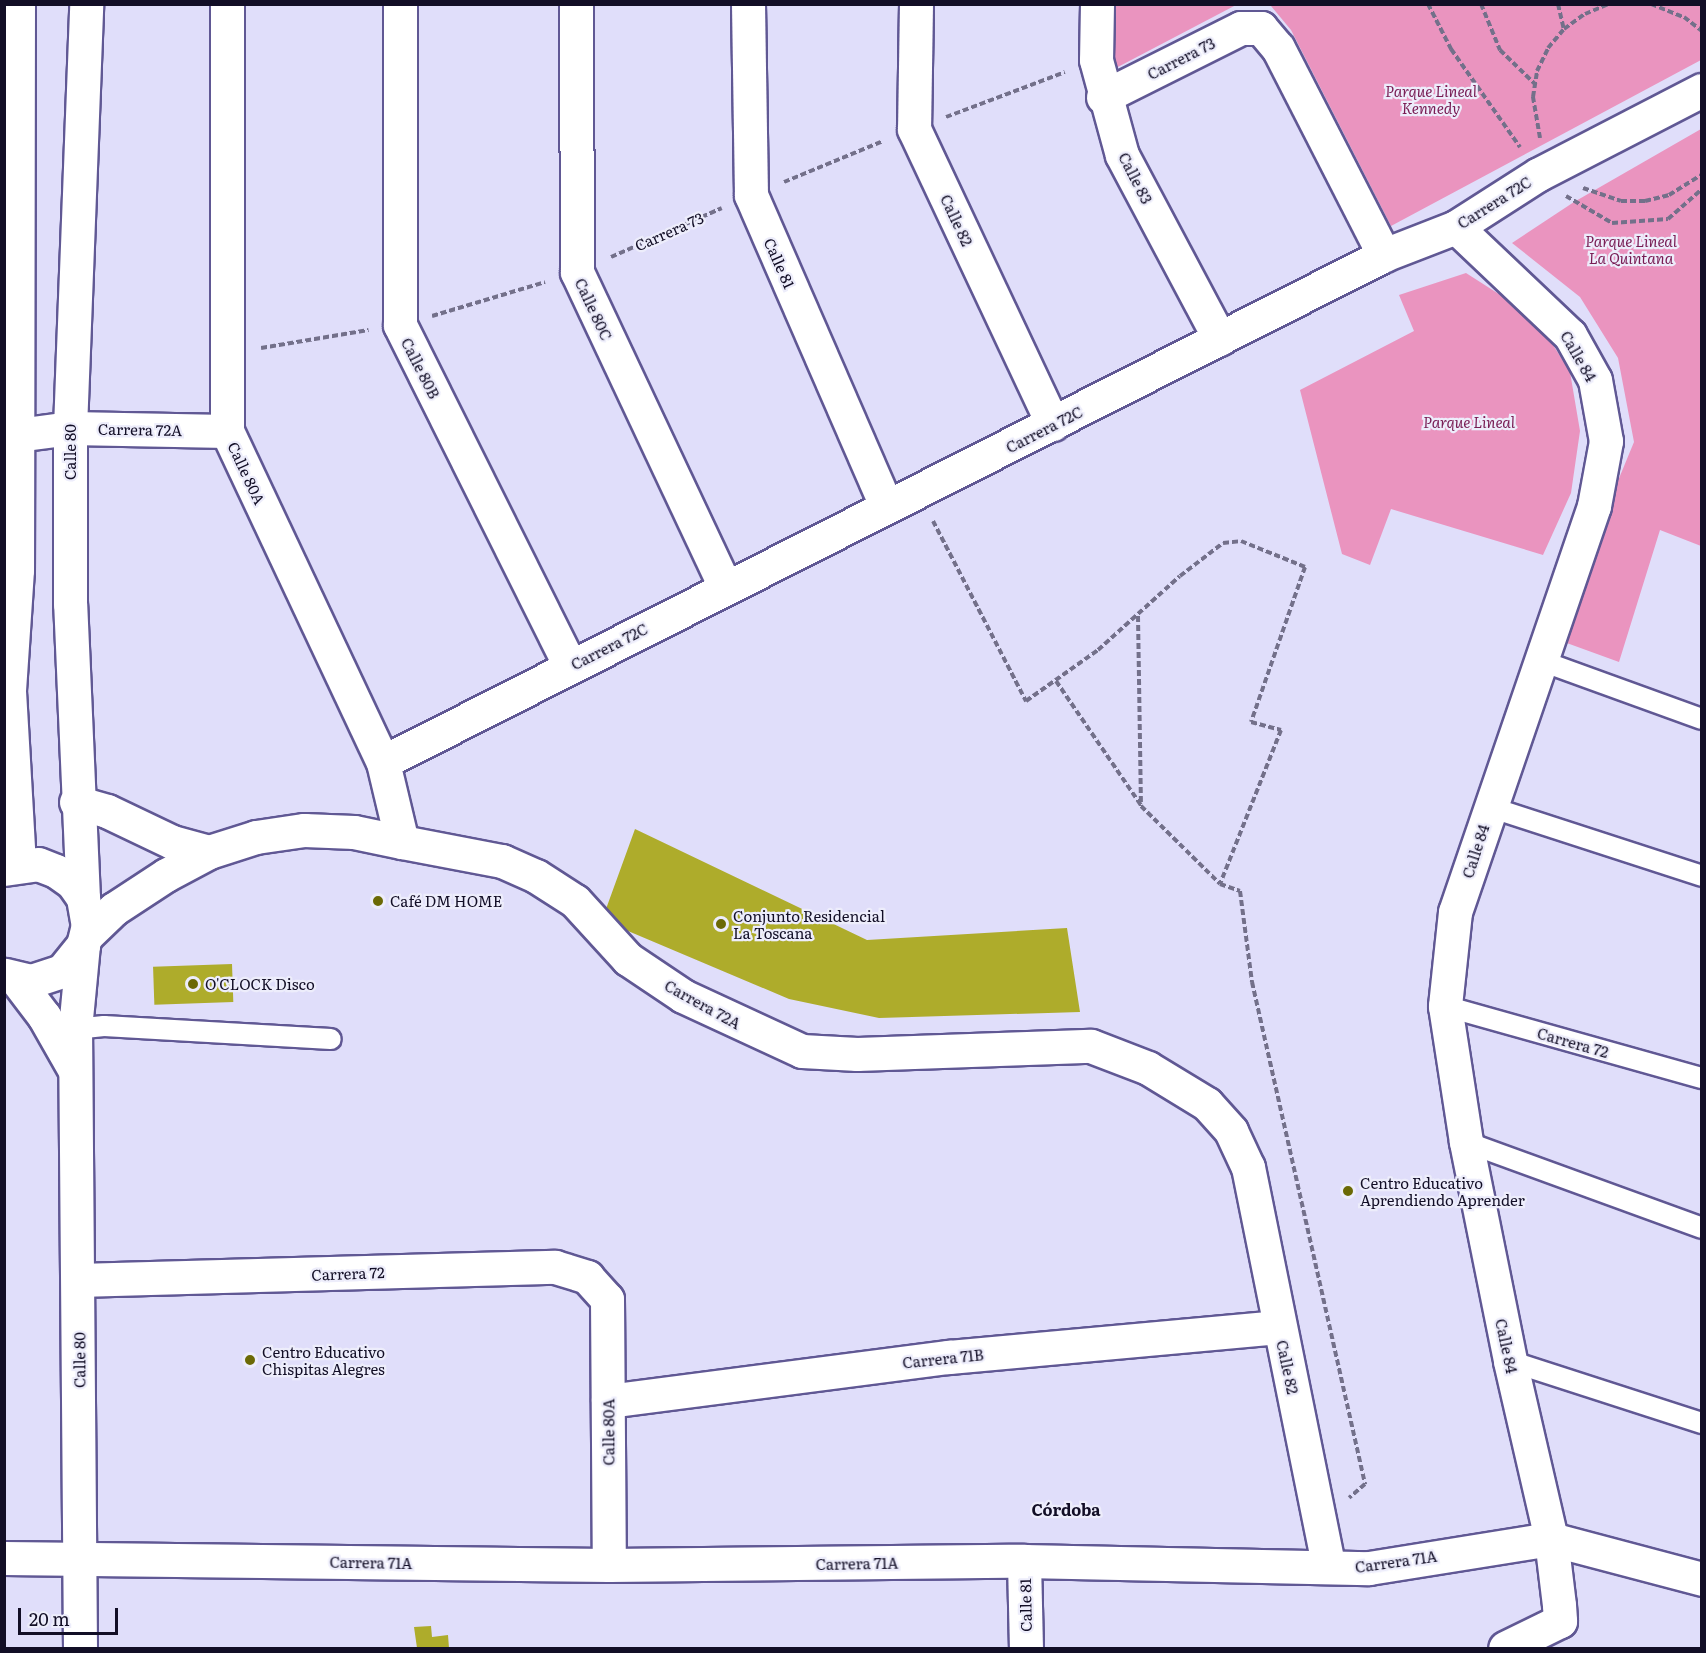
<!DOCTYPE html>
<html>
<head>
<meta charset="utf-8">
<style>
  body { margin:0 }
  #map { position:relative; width:1706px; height:1653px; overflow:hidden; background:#e0defa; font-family:Literata,serif }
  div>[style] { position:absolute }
  .green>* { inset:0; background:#ea94bf }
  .building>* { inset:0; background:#aeac2b; transform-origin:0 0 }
  .path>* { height:4px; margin-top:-2px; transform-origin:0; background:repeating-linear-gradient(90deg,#73708a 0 6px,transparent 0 9px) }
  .roads { filter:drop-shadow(2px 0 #605894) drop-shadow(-2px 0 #605894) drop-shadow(0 2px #605894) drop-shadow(0 -2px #605894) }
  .service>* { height:20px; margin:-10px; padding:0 10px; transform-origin:10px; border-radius:10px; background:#fff }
  .minor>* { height:33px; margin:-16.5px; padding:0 16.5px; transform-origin:16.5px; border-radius:16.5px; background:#fff }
  .tertiary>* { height:33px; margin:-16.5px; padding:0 16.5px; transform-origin:16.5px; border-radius:16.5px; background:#fff }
  .secondary>* { height:33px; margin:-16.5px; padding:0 16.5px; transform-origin:16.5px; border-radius:16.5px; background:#fff }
  .dots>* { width:16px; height:16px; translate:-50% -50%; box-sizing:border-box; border:3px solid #ededfb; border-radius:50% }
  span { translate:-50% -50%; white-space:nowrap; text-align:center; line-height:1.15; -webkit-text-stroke:4.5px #ededfb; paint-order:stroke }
  .street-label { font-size:15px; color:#120e26 }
  .park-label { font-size:15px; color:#781b53; font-style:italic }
  .poi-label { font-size:15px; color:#120e26 }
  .left { translate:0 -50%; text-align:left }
  .neighbourhood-label { font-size:16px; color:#120e26; font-weight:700 }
  .frame { position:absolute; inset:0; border:6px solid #120e26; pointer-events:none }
  .scale { position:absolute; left:18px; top:1608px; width:100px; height:27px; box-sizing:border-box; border:3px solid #120e26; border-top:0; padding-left:8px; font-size:18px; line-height:21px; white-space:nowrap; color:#120e26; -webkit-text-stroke:4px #ededfb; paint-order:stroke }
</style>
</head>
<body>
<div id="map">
  <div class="green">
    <i style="clip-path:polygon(1113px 4px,1236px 5px,1114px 69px)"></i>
    <i style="clip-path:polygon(1260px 5px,1701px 5px,1701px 60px,1391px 226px,1291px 30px,1271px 6px)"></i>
    <i style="clip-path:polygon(1701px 129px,1701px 546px,1660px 530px,1619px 662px,1553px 638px,1634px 442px,1618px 358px,1580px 297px,1512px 243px,1574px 202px)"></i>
    <i style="clip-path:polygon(1466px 273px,1516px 305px,1550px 340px,1570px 372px,1580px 431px,1571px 493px,1543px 555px,1391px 509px,1370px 565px,1342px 554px,1300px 390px,1414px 331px,1399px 295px)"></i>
  </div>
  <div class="building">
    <i style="clip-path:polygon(635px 829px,867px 940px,1067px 928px,1080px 1012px,879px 1018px,789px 999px,602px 920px)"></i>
    <i style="left:232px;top:964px;width:38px;height:79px;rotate:88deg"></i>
    <i style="clip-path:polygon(431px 1626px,432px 1637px,448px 1635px,449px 1648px,417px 1648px,414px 1627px)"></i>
  </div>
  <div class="path">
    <i style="left:1428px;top:4px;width:51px;rotate:62.9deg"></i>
    <i style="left:1451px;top:49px;width:120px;rotate:54.9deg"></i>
    <i style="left:1481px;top:4px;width:50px;rotate:67.6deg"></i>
    <i style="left:1500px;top:50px;width:49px;rotate:44.2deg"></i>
    <i style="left:1558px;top:4px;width:26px;rotate:77deg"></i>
    <i style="left:1651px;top:4px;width:35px;rotate:22deg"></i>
    <i style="left:1684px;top:17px;width:23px;rotate:38deg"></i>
    <i style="left:946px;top:117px;width:127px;rotate:-20.7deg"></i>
    <i style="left:1540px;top:138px;width:42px;rotate:-99.7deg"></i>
    <i style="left:1533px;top:97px;width:26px;rotate:-81deg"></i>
    <i style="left:1537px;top:71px;width:25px;rotate:-64deg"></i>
    <i style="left:1548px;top:48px;width:25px;rotate:-50deg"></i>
    <i style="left:1564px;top:29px;width:26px;rotate:-36deg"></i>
    <i style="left:1585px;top:14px;width:25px;rotate:-23deg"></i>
    <i style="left:784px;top:182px;width:107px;rotate:-22.5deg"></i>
    <i style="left:1583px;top:188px;width:40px;rotate:18.9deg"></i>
    <i style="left:1621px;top:201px;width:24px"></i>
    <i style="left:1645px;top:201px;width:25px;rotate:-14deg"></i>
    <i style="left:1669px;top:195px;width:39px;rotate:-32deg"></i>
    <i style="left:1566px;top:196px;width:53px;rotate:30.4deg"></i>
    <i style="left:1612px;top:223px;width:56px;rotate:-4.1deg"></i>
    <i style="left:1668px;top:219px;width:45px;rotate:-41.4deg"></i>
    <i style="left:611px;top:257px;width:121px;rotate:-23.8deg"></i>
    <i style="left:432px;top:316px;width:118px;rotate:-16.7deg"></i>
    <i style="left:261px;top:348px;width:109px;rotate:-9.5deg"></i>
    <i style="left:933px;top:521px;width:203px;rotate:62.7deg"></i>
    <i style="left:1026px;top:701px;width:88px;rotate:-35.3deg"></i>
    <i style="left:1098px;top:650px;width:110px;rotate:-42.1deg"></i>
    <i style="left:1180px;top:576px;width:54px;rotate:-37.5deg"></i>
    <i style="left:1223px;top:543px;width:18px;rotate:-6deg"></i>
    <i style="left:1241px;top:541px;width:69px;rotate:22.1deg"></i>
    <i style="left:1305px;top:567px;width:164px;rotate:109.2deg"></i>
    <i style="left:1251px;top:722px;width:31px;rotate:15deg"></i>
    <i style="left:1281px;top:730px;width:166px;rotate:111.6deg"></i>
    <i style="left:1220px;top:884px;width:21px;rotate:19deg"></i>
    <i style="left:1240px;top:891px;width:92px;rotate:82.5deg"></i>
    <i style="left:1252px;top:982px;width:515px;rotate:77.31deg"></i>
    <i style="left:1365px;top:1484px;width:21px;rotate:139deg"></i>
    <i style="left:1138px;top:616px;width:190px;rotate:89.1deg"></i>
    <i style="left:1141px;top:806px;width:111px;rotate:44.6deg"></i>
    <i style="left:1056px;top:681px;width:150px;rotate:55.6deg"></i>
  </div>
  <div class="roads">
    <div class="service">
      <i style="left:1539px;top:660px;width:173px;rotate:19.9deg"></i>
      <i style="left:1490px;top:807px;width:223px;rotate:18deg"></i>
      <i style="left:1445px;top:1006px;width:267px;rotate:15.7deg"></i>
      <i style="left:75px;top:1029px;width:29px;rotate:-6deg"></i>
      <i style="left:104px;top:1026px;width:227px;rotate:3.3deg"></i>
      <i style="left:1466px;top:1142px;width:251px;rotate:20deg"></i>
      <i style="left:1510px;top:1361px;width:202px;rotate:17.9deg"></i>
    </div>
    <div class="minor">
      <i style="left:227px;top:4px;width:427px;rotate:90deg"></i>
      <i style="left:227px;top:431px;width:366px;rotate:64.8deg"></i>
      <i style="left:400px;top:4px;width:321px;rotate:90deg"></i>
      <i style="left:400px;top:325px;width:381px;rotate:63.5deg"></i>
      <i style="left:576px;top:4px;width:268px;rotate:89.8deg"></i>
      <i style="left:577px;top:272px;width:348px;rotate:64.8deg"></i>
      <i style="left:748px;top:4px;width:191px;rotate:89.1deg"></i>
      <i style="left:751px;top:195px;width:339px;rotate:66.5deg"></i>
      <i style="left:916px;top:4px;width:125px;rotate:90.9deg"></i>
      <i style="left:914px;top:129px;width:326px;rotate:64.8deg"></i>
      <i style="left:1097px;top:4px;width:56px;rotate:91deg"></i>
      <i style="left:1096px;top:60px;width:98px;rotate:74.7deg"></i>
      <i style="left:1122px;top:155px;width:208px;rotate:62deg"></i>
      <i style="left:1103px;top:97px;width:154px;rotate:-26.6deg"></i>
      <i style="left:1241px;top:28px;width:20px"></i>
      <i style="left:1261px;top:28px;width:26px;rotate:50deg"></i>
      <i style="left:1278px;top:48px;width:233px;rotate:62.9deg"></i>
      <i style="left:1456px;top:227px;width:157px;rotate:43.5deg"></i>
      <i style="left:1570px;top:335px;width:51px;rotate:60.9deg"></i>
      <i style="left:1595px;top:380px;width:62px;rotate:79.8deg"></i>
      <i style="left:1606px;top:441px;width:66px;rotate:100.5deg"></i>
      <i style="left:1594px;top:506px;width:429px;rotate:108.9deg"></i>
      <i style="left:1455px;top:912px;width:95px;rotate:96.1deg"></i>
      <i style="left:1445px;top:1006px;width:138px;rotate:81.2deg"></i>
      <i style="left:1466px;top:1142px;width:223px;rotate:78.6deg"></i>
      <i style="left:1510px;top:1361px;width:183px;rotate:77deg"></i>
      <i style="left:1551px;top:1539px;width:66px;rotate:83.1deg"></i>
      <i style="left:1559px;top:1605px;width:16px;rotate:86deg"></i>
      <i style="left:1560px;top:1621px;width:61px;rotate:153.9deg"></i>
      <i style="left:17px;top:435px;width:53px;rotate:-7.5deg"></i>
      <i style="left:70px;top:428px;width:157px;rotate:1.1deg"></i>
      <i style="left:402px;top:842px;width:102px;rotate:10.8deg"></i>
      <i style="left:502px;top:861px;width:37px;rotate:24deg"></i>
      <i style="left:536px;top:876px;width:46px;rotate:32.7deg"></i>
      <i style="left:575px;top:901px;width:79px;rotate:47.6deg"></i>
      <i style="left:628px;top:959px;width:66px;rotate:33.9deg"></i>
      <i style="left:683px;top:996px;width:131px;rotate:24.8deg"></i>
      <i style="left:802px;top:1051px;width:55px;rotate:3.1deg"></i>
      <i style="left:857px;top:1054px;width:234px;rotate:-2deg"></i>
      <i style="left:1091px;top:1046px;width:61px;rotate:21.1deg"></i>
      <i style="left:1148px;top:1068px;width:69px;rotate:31.4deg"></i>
      <i style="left:1207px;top:1104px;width:36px;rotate:48deg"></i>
      <i style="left:1231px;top:1131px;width:40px;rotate:65deg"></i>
      <i style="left:1248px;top:1167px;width:408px;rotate:78.6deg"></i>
      <i style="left:78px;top:1280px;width:477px;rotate:-1.6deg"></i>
      <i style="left:555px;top:1267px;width:34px;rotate:17deg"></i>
      <i style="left:587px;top:1277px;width:30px;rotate:48deg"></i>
      <i style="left:607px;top:1299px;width:266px;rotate:89.6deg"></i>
      <i style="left:608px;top:1401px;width:344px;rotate:-7.4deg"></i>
      <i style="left:949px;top:1357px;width:331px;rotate:-5.2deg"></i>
      <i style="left:4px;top:1558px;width:605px;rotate:0.66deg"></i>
      <i style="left:609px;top:1565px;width:415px;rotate:-0.6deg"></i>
      <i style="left:1024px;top:1561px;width:345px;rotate:1.2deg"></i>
      <i style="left:1369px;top:1568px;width:184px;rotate:-9.1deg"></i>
      <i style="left:1551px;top:1539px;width:156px;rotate:14.8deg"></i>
      <i style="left:1024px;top:1561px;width:87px;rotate:88.7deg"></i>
    </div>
    <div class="tertiary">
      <i style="left:86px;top:936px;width:39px;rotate:-44deg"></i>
      <i style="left:114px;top:909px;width:62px;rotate:-33.2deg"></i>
      <i style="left:166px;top:875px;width:49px;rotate:-28.1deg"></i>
      <i style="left:209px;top:852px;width:49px;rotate:-17.7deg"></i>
      <i style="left:256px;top:837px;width:49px;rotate:-8.3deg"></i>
      <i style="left:304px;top:830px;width:50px;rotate:2.3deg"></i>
      <i style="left:354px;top:832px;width:49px;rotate:11.8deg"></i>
      <i style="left:402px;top:842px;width:82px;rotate:-103.4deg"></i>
      <i style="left:383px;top:762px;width:1122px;rotate:-26.86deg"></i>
      <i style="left:1384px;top:255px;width:77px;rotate:-21.3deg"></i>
      <i style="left:1456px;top:227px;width:98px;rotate:-32.6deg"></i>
      <i style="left:1539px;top:174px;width:183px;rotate:-27.3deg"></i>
    </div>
    <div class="secondary">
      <i style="left:18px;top:4px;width:566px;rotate:90.1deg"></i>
      <i style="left:17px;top:570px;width:121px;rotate:93.8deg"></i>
      <i style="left:9px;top:691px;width:173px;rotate:86.7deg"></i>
      <i style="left:76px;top:802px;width:32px;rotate:16deg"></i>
      <i style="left:107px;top:811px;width:72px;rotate:25.5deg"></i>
      <i style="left:172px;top:842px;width:38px;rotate:15deg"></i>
      <i style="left:4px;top:869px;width:34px;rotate:-8deg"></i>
      <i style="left:38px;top:864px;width:19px;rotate:21deg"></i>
      <i style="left:56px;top:871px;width:19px;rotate:35deg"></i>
      <i style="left:72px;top:882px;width:19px;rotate:55deg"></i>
      <i style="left:83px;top:898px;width:27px;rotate:80deg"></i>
      <i style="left:88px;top:925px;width:21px;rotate:104deg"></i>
      <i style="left:83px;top:945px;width:33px;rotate:129deg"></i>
      <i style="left:62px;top:971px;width:33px;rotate:162deg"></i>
      <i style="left:31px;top:981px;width:28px;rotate:-167deg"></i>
      <i style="left:83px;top:898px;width:294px;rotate:-92.5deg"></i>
      <i style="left:70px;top:604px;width:176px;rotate:-90deg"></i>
      <i style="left:70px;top:428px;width:424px;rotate:-87.8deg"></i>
      <i style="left:15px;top:978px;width:48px;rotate:52.7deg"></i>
      <i style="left:44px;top:1016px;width:59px;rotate:60.4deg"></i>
      <i style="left:80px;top:1648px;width:619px;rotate:-90.46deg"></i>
      <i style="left:75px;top:1029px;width:84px;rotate:-84.6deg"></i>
    </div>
  </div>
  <div class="dots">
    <i style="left:378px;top:901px;background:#6b6905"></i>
    <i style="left:721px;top:924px;background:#6b6905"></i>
    <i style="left:193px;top:984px;background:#6b6905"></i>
    <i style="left:1348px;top:1191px;background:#6b6905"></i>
    <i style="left:250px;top:1360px;background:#6b6905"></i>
  </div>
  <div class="street-label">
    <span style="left:1181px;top:58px;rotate:-27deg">Carrera 73</span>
    <span style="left:1136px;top:178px;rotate:63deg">Calle 83</span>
    <span style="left:1494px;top:202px;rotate:-32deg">Carrera 72C</span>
    <span style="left:957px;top:220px;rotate:65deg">Calle 82</span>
    <span style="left:669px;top:231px;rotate:-24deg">Carrera 73</span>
    <span style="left:780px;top:263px;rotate:66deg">Calle 81</span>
    <span style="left:594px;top:309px;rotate:65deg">Calle 80C</span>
    <span style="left:1579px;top:356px;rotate:60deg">Calle 84</span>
    <span style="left:421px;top:368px;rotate:63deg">Calle 80B</span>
    <span style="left:140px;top:429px;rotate:1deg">Carrera 72A</span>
    <span style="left:1044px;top:429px;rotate:-27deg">Carrera 72C</span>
    <span style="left:70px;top:452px;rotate:-90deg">Calle 80</span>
    <span style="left:247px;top:473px;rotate:65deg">Calle 80A</span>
    <span style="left:609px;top:646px;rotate:-27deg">Carrera 72C</span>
    <span style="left:1475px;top:851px;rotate:-72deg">Calle 84</span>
    <span style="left:703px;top:1004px;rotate:29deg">Carrera 72A</span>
    <span style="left:1573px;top:1042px;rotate:16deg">Carrera 72</span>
    <span style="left:348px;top:1273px;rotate:-2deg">Carrera 72</span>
    <span style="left:1507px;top:1346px;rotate:78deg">Calle 84</span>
    <span style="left:943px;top:1358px;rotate:-6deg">Carrera 71B</span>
    <span style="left:79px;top:1360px;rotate:-90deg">Calle 80</span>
    <span style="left:1288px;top:1367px;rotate:78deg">Calle 82</span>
    <span style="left:608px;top:1432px;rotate:-90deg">Calle 80A</span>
    <span style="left:1396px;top:1561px;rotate:-8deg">Carrera 71A</span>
    <span style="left:371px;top:1562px;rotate:1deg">Carrera 71A</span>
    <span style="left:857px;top:1563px;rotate:-1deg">Carrera 71A</span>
    <span style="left:1025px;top:1605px;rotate:-91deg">Calle 81</span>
  </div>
  <div class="park-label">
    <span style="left:1431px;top:99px">Parque Lineal<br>Kennedy</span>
    <span style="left:1631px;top:249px">Parque Lineal<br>La Quintana</span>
    <span style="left:1469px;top:422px">Parque Lineal</span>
  </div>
  <div class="poi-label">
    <span class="left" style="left:390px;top:901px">Café DM HOME</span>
    <span class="left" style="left:733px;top:924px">Conjunto Residencial<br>La Toscana</span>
    <span class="left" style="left:205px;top:984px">O'CLOCK Disco</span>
    <span class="left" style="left:1360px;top:1191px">Centro Educativo<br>Aprendiendo Aprender</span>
    <span class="left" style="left:262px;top:1360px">Centro Educativo<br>Chispitas Alegres</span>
  </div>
  <div class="neighbourhood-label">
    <span style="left:1066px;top:1509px">Córdoba</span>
  </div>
  <div class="frame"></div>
  <div class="scale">20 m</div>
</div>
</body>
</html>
